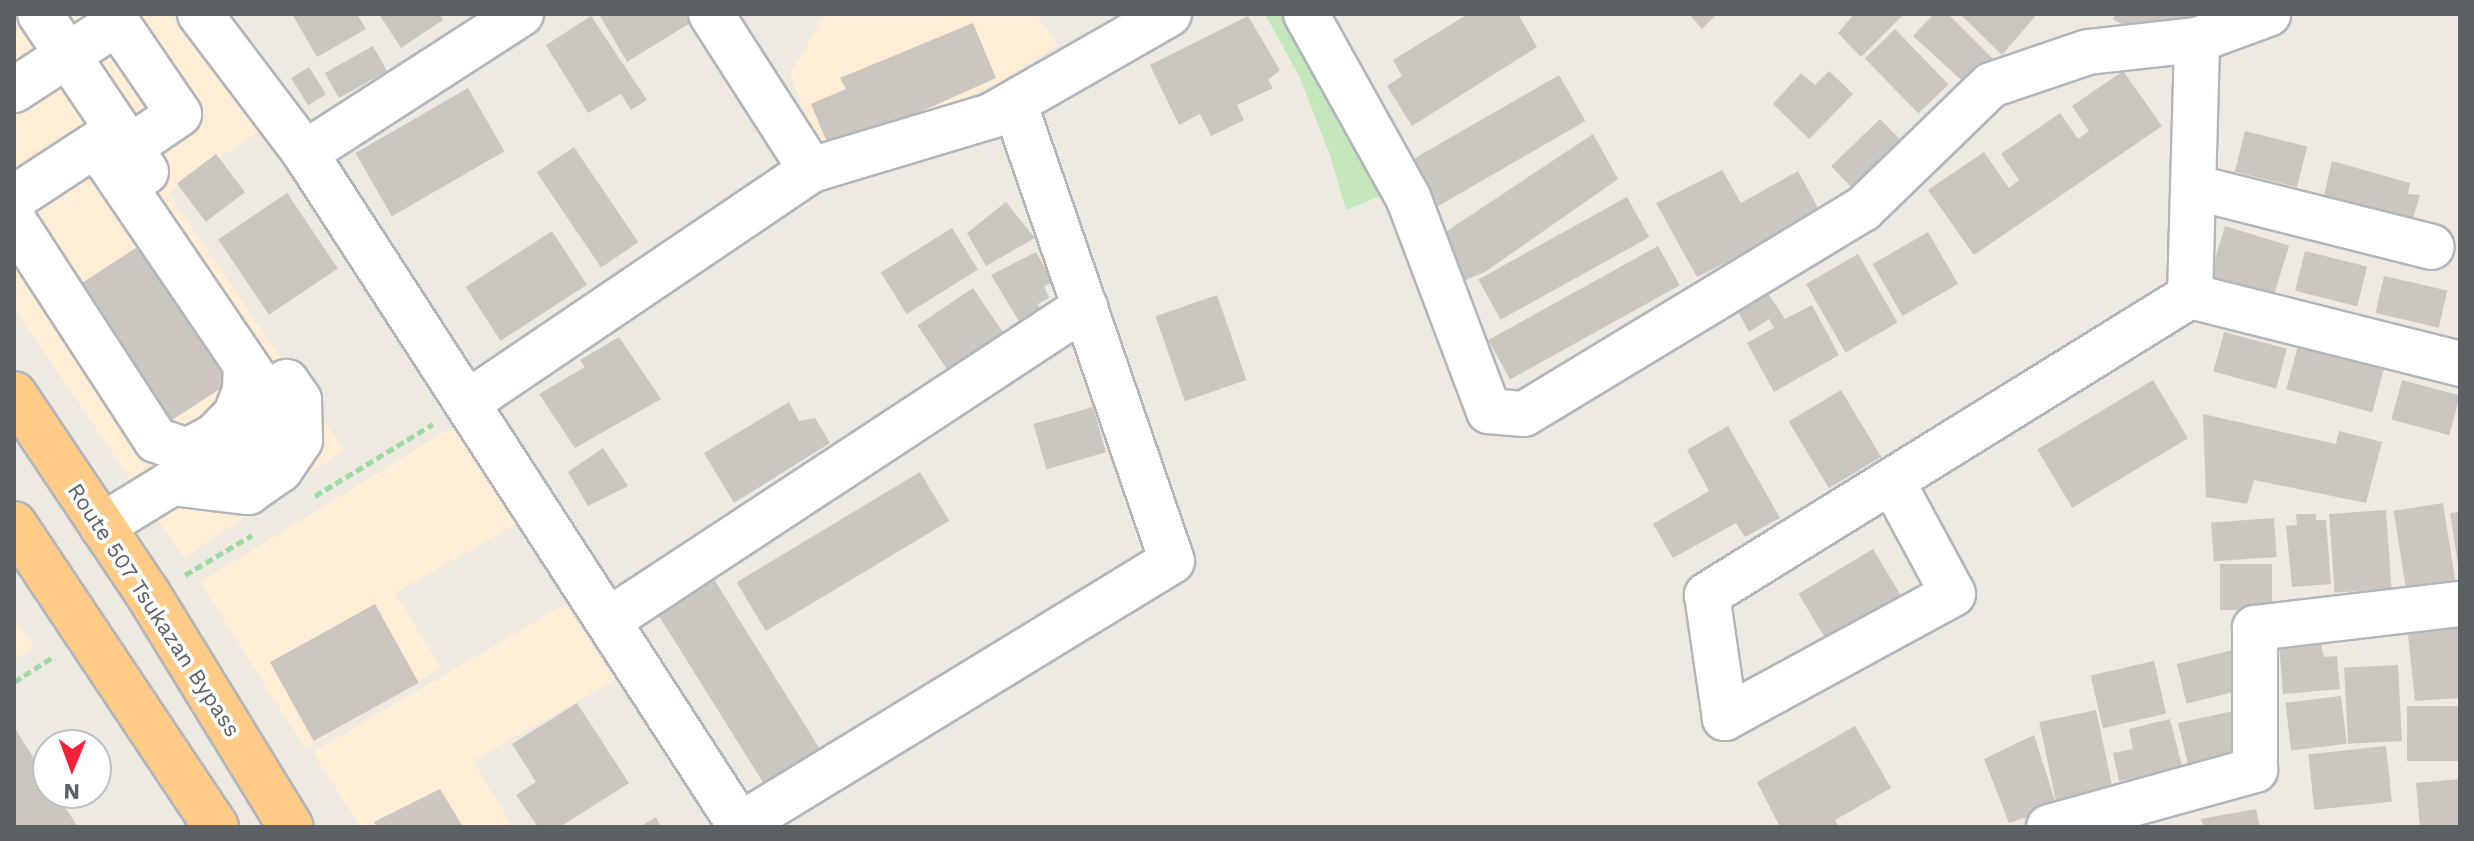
<!DOCTYPE html>
<html>
<head>
<meta charset="utf-8">
<style>
  body { margin:0 }
  #map { position:relative; width:2474px; height:841px; overflow:hidden; background:#eee9e1; font-family:"Work Sans",sans-serif }
  div>[style] { position:absolute }
  .commercial>* { inset:0; background:#ffedd5 }
  .green>* { inset:0; background:#c4e7bc }
  .building>* { inset:0; background:#cbc6c0; transform-origin:0 0 }
  .path>* { height:5px; margin-top:-2.5px; transform-origin:0; background:repeating-linear-gradient(90deg,#9edaa3 0 8px,transparent 0 12px) }
  .roads { filter:drop-shadow(2px 0 #b2b6ba) drop-shadow(-2px 0 #b2b6ba) drop-shadow(0 2px #b2b6ba) drop-shadow(0 -2px #b2b6ba) }
  .minor>* { height:44px; margin:-22px; padding:0 22px; transform-origin:22px; border-radius:22px; background:#fff }
  .highway>* { height:44px; margin:-22px; padding:0 22px; transform-origin:22px; border-radius:22px; background:#ffcb87 }
  span { translate:-50% -50%; white-space:nowrap; text-align:center; line-height:1.15; -webkit-text-stroke:7px #fff; paint-order:stroke }
  .street-label { font-size:22px; color:#5a6063 }
  .frame { position:absolute; inset:0; border:16px solid #5a6063; pointer-events:none }
  .north { position:absolute; left:32px; top:729px; width:80px; height:80px; box-sizing:border-box; background:#fff; border:2px solid #bdbfc1; border-radius:50%; rotate:181deg; font-size:22px; font-weight:700; line-height:32px; text-align:center; color:#5a6063 }
  .north::after { content:''; display:block; margin:auto; width:28px; height:36px; background:#f32238; clip-path:polygon(50% 0,100% 100%,50% 72%,0 100%) }
</style>
</head>
<body>
<div id="map">
  <div class="commercial">
    <i style="clip-path:polygon(41px 14px,169px 14px,260px 131px,168px 193px,344px 450px,184px 558px,14px 308px,14px 31px)"></i>
    <i style="clip-path:polygon(825px 14px,1036px 14px,1058px 45px,1001px 81px,877px 139px,819px 146px,790px 74px)"></i>
    <i style="clip-path:polygon(456px 425px,518px 523px,395px 593px,441px 668px,305px 748px,200px 582px)"></i>
    <i style="clip-path:polygon(565px 604px,615px 680px,473px 761px,513px 827px,360px 827px,313px 752px)"></i>
    <i style="clip-path:polygon(14px 618px,34px 647px,14px 659px)"></i>
  </div>
  <div class="green">
    <i style="clip-path:polygon(1265px 14px,1289px 14px,1392px 191px,1346px 210px,1330px 155px,1299px 76px)"></i>
  </div>
  <div class="building">
    <i style="clip-path:polygon(292px 14px,357px 14px,366px 29px,317px 57px)"></i>
    <i style="clip-path:polygon(379px 14px,439px 14px,443px 20px,401px 48px)"></i>
    <i style="clip-path:polygon(599px 14px,685px 14px,690px 23px,627px 62px)"></i>
    <i style="clip-path:polygon(1468px 14px,1518px 14px,1537px 47px,1412px 126px,1387px 86px,1402px 76px,1393px 60px)"></i>
    <i style="clip-path:polygon(1689px 14px,1717px 14px,1702px 29px)"></i>
    <i style="clip-path:polygon(1854px 14px,1904px 14px,1861px 57px,1838px 33px)"></i>
    <i style="clip-path:polygon(1934px 14px,1948px 14px,1993px 59px,1969px 87px,1913px 36px)"></i>
    <i style="clip-path:polygon(1960px 14px,2037px 14px,2002px 55px)"></i>
    <i style="clip-path:polygon(2115px 14px,2193px 14px,2187px 25px,2131px 30px,2113px 19px)"></i>
    <i style="clip-path:polygon(591px 16px,647px 100px,631px 110px,621px 94px,588px 113px,546px 45px)"></i>
    <i style="clip-path:polygon(1248px 16px,1280px 70px,1268px 80px,1273px 88px,1237px 105px,1244px 120px,1211px 136px,1200px 114px,1179px 125px,1150px 65px)"></i>
    <i style="clip-path:polygon(973px 23px,996px 78px,871px 134px,863px 129px,828px 145px,811px 104px,846px 89px,840px 78px)"></i>
    <i style="left:1895px;top:29px;width:77px;height:42px;rotate:46deg"></i>
    <i style="left:373px;top:46px;width:29px;height:55px;rotate:61deg"></i>
    <i style="left:309px;top:67px;width:32px;height:21px;rotate:58deg"></i>
    <i style="clip-path:polygon(1829px 71px,1853px 94px,1809px 139px,1773px 104px,1801px 73px,1815px 85px)"></i>
    <i style="clip-path:polygon(2123px 71px,2162px 126px,1974px 255px,1928px 190px,1984px 152px,2009px 188px,2019px 180px,2001px 154px,2060px 113px,2078px 139px,2089px 131px,2072px 106px)"></i>
    <i style="left:1559px;top:75px;width:53px;height:172px;rotate:60deg"></i>
    <i style="left:468px;top:88px;width:73px;height:130px;rotate:60deg"></i>
    <i style="left:1880px;top:119px;width:40px;height:68px;rotate:46deg"></i>
    <i style="left:2245px;top:131px;width:64px;height:42px;rotate:14deg"></i>
    <i style="clip-path:polygon(1593px 134px,1618px 179px,1485px 272px,1458px 283px,1441px 235px)"></i>
    <i style="left:574px;top:147px;width:115px;height:45px;rotate:56deg"></i>
    <i style="left:216px;top:154px;width:48px;height:49px;rotate:53deg"></i>
    <i style="clip-path:polygon(2332px 161px,2410px 183px,2408px 194px,2420px 195px,2411px 225px,2323px 200px)"></i>
    <i style="clip-path:polygon(1722px 170px,1741px 203px,1798px 171px,1822px 215px,1697px 277px,1656px 203px)"></i>
    <i style="left:287px;top:193px;width:91px;height:83px;rotate:56deg"></i>
    <i style="left:1627px;top:197px;width:46px;height:170px;rotate:61deg"></i>
    <i style="clip-path:polygon(1006px 202px,1035px 238px,986px 266px,967px 233px)"></i>
    <i style="left:2225px;top:226px;width:67px;height:57px;rotate:17deg"></i>
    <i style="left:952px;top:228px;width:49px;height:84px;rotate:58deg"></i>
    <i style="left:552px;top:231px;width:64px;height:103px;rotate:57deg"></i>
    <i style="left:1928px;top:232px;width:60px;height:64px;rotate:60deg"></i>
    <i style="left:142px;top:244px;width:164px;height:84px;rotate:57deg"></i>
    <i style="left:1658px;top:246px;width:45px;height:194px;rotate:61deg"></i>
    <i style="left:2305px;top:251px;width:64px;height:41px;rotate:14deg"></i>
    <i style="clip-path:polygon(1036px 252px,1053px 282px,1044px 286px,1049px 298px,1038px 304px,1042px 314px,1022px 326px,991px 275px)"></i>
    <i style="left:1858px;top:254px;width:79px;height:60px;rotate:60deg"></i>
    <i style="left:2384px;top:276px;width:65px;height:38px;rotate:13deg"></i>
    <i style="left:973px;top:288px;width:54px;height:67px;rotate:56deg"></i>
    <i style="clip-path:polygon(1767px 292px,1785px 319px,1812px 305px,1839px 355px,1774px 392px,1747px 343px,1774px 328px,1769px 319px,1749px 332px,1737px 310px)"></i>
    <i style="left:1217px;top:295px;width:90px;height:65px;rotate:71deg"></i>
    <i style="left:2224px;top:332px;width:65px;height:41px;rotate:15deg"></i>
    <i style="clip-path:polygon(619px 337px,661px 399px,575px 448px,539px 394px,585px 367px,580px 360px)"></i>
    <i style="left:2299px;top:342px;width:89px;height:49px;rotate:15deg"></i>
    <i style="left:2153px;top:380px;width:68px;height:135px;rotate:59deg"></i>
    <i style="left:2402px;top:380px;width:60px;height:41px;rotate:15deg"></i>
    <i style="left:1841px;top:390px;width:78px;height:61px;rotate:59deg"></i>
    <i style="clip-path:polygon(789px 402px,799px 421px,815px 418px,830px 443px,734px 503px,704px 453px)"></i>
    <i style="left:1093px;top:407px;width:47px;height:62px;rotate:74deg"></i>
    <i style="clip-path:polygon(2203px 414px,2336px 444px,2339px 431px,2382px 442px,2366px 503px,2254px 480px,2247px 504px,2206px 497px)"></i>
    <i style="clip-path:polygon(1728px 426px,1780px 518px,1745px 537px,1736px 523px,1673px 558px,1653px 524px,1709px 491px,1687px 450px)"></i>
    <i style="clip-path:polygon(603px 448px,628px 486px,588px 506px,568px 472px)"></i>
    <i style="left:920px;top:472px;width:57px;height:214px;rotate:59deg"></i>
    <i style="left:2443px;top:503px;width:87px;height:50px;rotate:81deg"></i>
    <i style="left:2386px;top:510px;width:79px;height:57px;rotate:86deg"></i>
    <i style="clip-path:polygon(2460px 512px,2460px 564px,2458px 564px,2450px 513px)"></i>
    <i style="clip-path:polygon(2296px 514px,2316px 514px,2316px 520px,2326px 520px,2331px 584px,2292px 587px,2286px 526px,2297px 525px)"></i>
    <i style="left:2274px;top:518px;width:39px;height:63px;rotate:86deg"></i>
    <i style="left:1873px;top:549px;width:56px;height:87px;rotate:59deg"></i>
    <i style="left:2220px;top:564px;width:52px;height:46px"></i>
    <i style="left:710px;top:573px;width:213px;height:66px;rotate:58deg"></i>
    <i style="left:375px;top:604px;width:90px;height:120px;rotate:61deg"></i>
    <i style="clip-path:polygon(2460px 628px,2460px 698px,2415px 701px,2408px 634px)"></i>
    <i style="clip-path:polygon(2320px 641px,2324px 657px,2337px 656px,2340px 689px,2283px 694px,2279px 644px)"></i>
    <i style="left:2233px;top:650px;width:41px;height:58px;rotate:76deg"></i>
    <i style="left:2154px;top:661px;width:54px;height:65px;rotate:77deg"></i>
    <i style="left:2398px;top:665px;width:76px;height:54px;rotate:87deg"></i>
    <i style="left:2341px;top:696px;width:48px;height:56px;rotate:83deg"></i>
    <i style="clip-path:polygon(577px 703px,629px 783px,560px 827px,538px 827px,516px 795px,536px 782px,512px 744px)"></i>
    <i style="left:2460px;top:706px;width:55px;height:53px;rotate:90deg"></i>
    <i style="clip-path:polygon(2247px 708px,2247px 755px,2191px 776px,2178px 723px)"></i>
    <i style="left:2096px;top:710px;width:85px;height:58px;rotate:78deg"></i>
    <i style="clip-path:polygon(2170px 719px,2185px 778px,2140px 788px,2137px 778px,2119px 781px,2113px 753px,2133px 749px,2129px 729px)"></i>
    <i style="clip-path:polygon(1855px 726px,1891px 788px,1835px 820px,1839px 827px,1780px 827px,1757px 782px)"></i>
    <i style="clip-path:polygon(14px 727px,48px 780px,48px 793px,56px 793px,78px 827px,14px 827px)"></i>
    <i style="clip-path:polygon(2034px 735px,2057px 807px,2009px 823px,1984px 759px)"></i>
    <i style="left:2386px;top:746px;width:56px;height:78px;rotate:84deg"></i>
    <i style="clip-path:polygon(2460px 779px,2460px 827px,2420px 827px,2416px 783px)"></i>
    <i style="clip-path:polygon(440px 789px,463px 827px,377px 827px,374px 822px)"></i>
    <i style="clip-path:polygon(2256px 809px,2260px 827px,2204px 827px,2201px 819px)"></i>
    <i style="clip-path:polygon(656px 817px,661px 827px,640px 827px)"></i>
  </div>
  <div class="path">
    <i style="left:315px;top:496px;width:138px;rotate:-31.4deg"></i>
    <i style="left:185px;top:575px;width:78px;rotate:-30.8deg"></i>
    <i style="left:14px;top:682px;width:46px;rotate:-32.7deg"></i>
  </div>
  <div class="roads">
    <div class="minor">
      <i style="left:40px;top:14px;width:190px;rotate:56.1deg"></i>
      <i style="left:200px;top:14px;width:174px;rotate:52.9deg"></i>
      <i style="left:305px;top:153px;width:803px;rotate:57.1deg"></i>
      <i style="left:711px;top:14px;width:185px;rotate:57.3deg"></i>
      <i style="left:1306px;top:14px;width:210px;rotate:60.9deg"></i>
      <i style="left:1408px;top:197px;width:229px;rotate:69.3deg"></i>
      <i style="left:1489px;top:411px;width:35px;rotate:5deg"></i>
      <i style="left:1524px;top:414px;width:396px;rotate:-31.2deg"></i>
      <i style="left:1863px;top:209px;width:178px;rotate:-44.1deg"></i>
      <i style="left:1991px;top:85px;width:102px;rotate:-18.8deg"></i>
      <i style="left:2088px;top:52px;width:110px;rotate:-6.3deg"></i>
      <i style="left:2197px;top:40px;width:76px;rotate:-20.1deg"></i>
      <i style="left:14px;top:90px;width:123px;rotate:-33deg"></i>
      <i style="left:117px;top:23px;width:110px;rotate:55.7deg"></i>
      <i style="left:179px;top:114px;width:86px;rotate:145.9deg"></i>
      <i style="left:108px;top:162px;width:288px;rotate:55.8deg"></i>
      <i style="left:270px;top:400px;width:24px;rotate:83deg"></i>
      <i style="left:273px;top:424px;width:22px;rotate:117deg"></i>
      <i style="left:263px;top:444px;width:23px;rotate:140deg"></i>
      <i style="left:245px;top:459px;width:23px;rotate:170deg"></i>
      <i style="left:222px;top:463px;width:70px;rotate:-160.8deg"></i>
      <i style="left:156px;top:440px;width:261px;rotate:-123deg"></i>
      <i style="left:305px;top:153px;width:257px;rotate:-32.8deg"></i>
      <i style="left:2193px;top:187px;width:246px;rotate:14.1deg"></i>
      <i style="left:14px;top:198px;width:124px;rotate:-33.2deg"></i>
      <i style="left:2190px;top:296px;width:278px;rotate:14.1deg"></i>
      <i style="left:467px;top:403px;width:415px;rotate:-34.1deg"></i>
      <i style="left:811px;top:170px;width:188px;rotate:-16.7deg"></i>
      <i style="left:991px;top:116px;width:205px;rotate:-29.8deg"></i>
      <i style="left:187px;top:451px;width:32px;rotate:-28deg"></i>
      <i style="left:215px;top:436px;width:30px;rotate:-46deg"></i>
      <i style="left:236px;top:414px;width:25px;rotate:-69deg"></i>
      <i style="left:245px;top:391px;width:25px;rotate:-88deg"></i>
      <i style="left:1892px;top:481px;width:128px;rotate:61.6deg"></i>
      <i style="left:1953px;top:594px;width:260px;rotate:151.5deg"></i>
      <i style="left:1725px;top:718px;width:124px;rotate:-98.3deg"></i>
      <i style="left:1707px;top:595px;width:568px;rotate:-31.76deg"></i>
      <i style="left:2190px;top:296px;width:256px;rotate:-88.4deg"></i>
      <i style="left:102px;top:526px;width:82px;rotate:-31.6deg"></i>
      <i style="left:172px;top:483px;width:77px;rotate:6.8deg"></i>
      <i style="left:248px;top:492px;width:39px;rotate:-35deg"></i>
      <i style="left:280px;top:470px;width:36px;rotate:-56deg"></i>
      <i style="left:300px;top:440px;width:40px;rotate:-91.4deg"></i>
      <i style="left:299px;top:400px;width:22px;rotate:-124deg"></i>
      <i style="left:609px;top:620px;width:570px;rotate:-33.33deg"></i>
      <i style="left:740px;top:825px;width:506px;rotate:-31.43deg"></i>
      <i style="left:1172px;top:561px;width:484px;rotate:-109deg"></i>
      <i style="left:2049px;top:827px;width:214px;rotate:-15.5deg"></i>
      <i style="left:2255px;top:770px;width:142px;rotate:-90deg"></i>
      <i style="left:2255px;top:628px;width:206px;rotate:-6.7deg"></i>
    </div>
    <div class="highway">
      <i style="left:14px;top:394px;width:241px;rotate:56.2deg"></i>
      <i style="left:148px;top:594px;width:273px;rotate:58.5deg"></i>
      <i style="left:14px;top:524px;width:364px;rotate:56.3deg"></i>
    </div>
  </div>
  <div class="street-label">
    <span style="left:154px;top:610px;rotate:57deg">Route 507 Tsukazan Bypass</span>
  </div>
  <div class="frame"></div>
  <div class="north">N</div>
</div>
</body>
</html>
